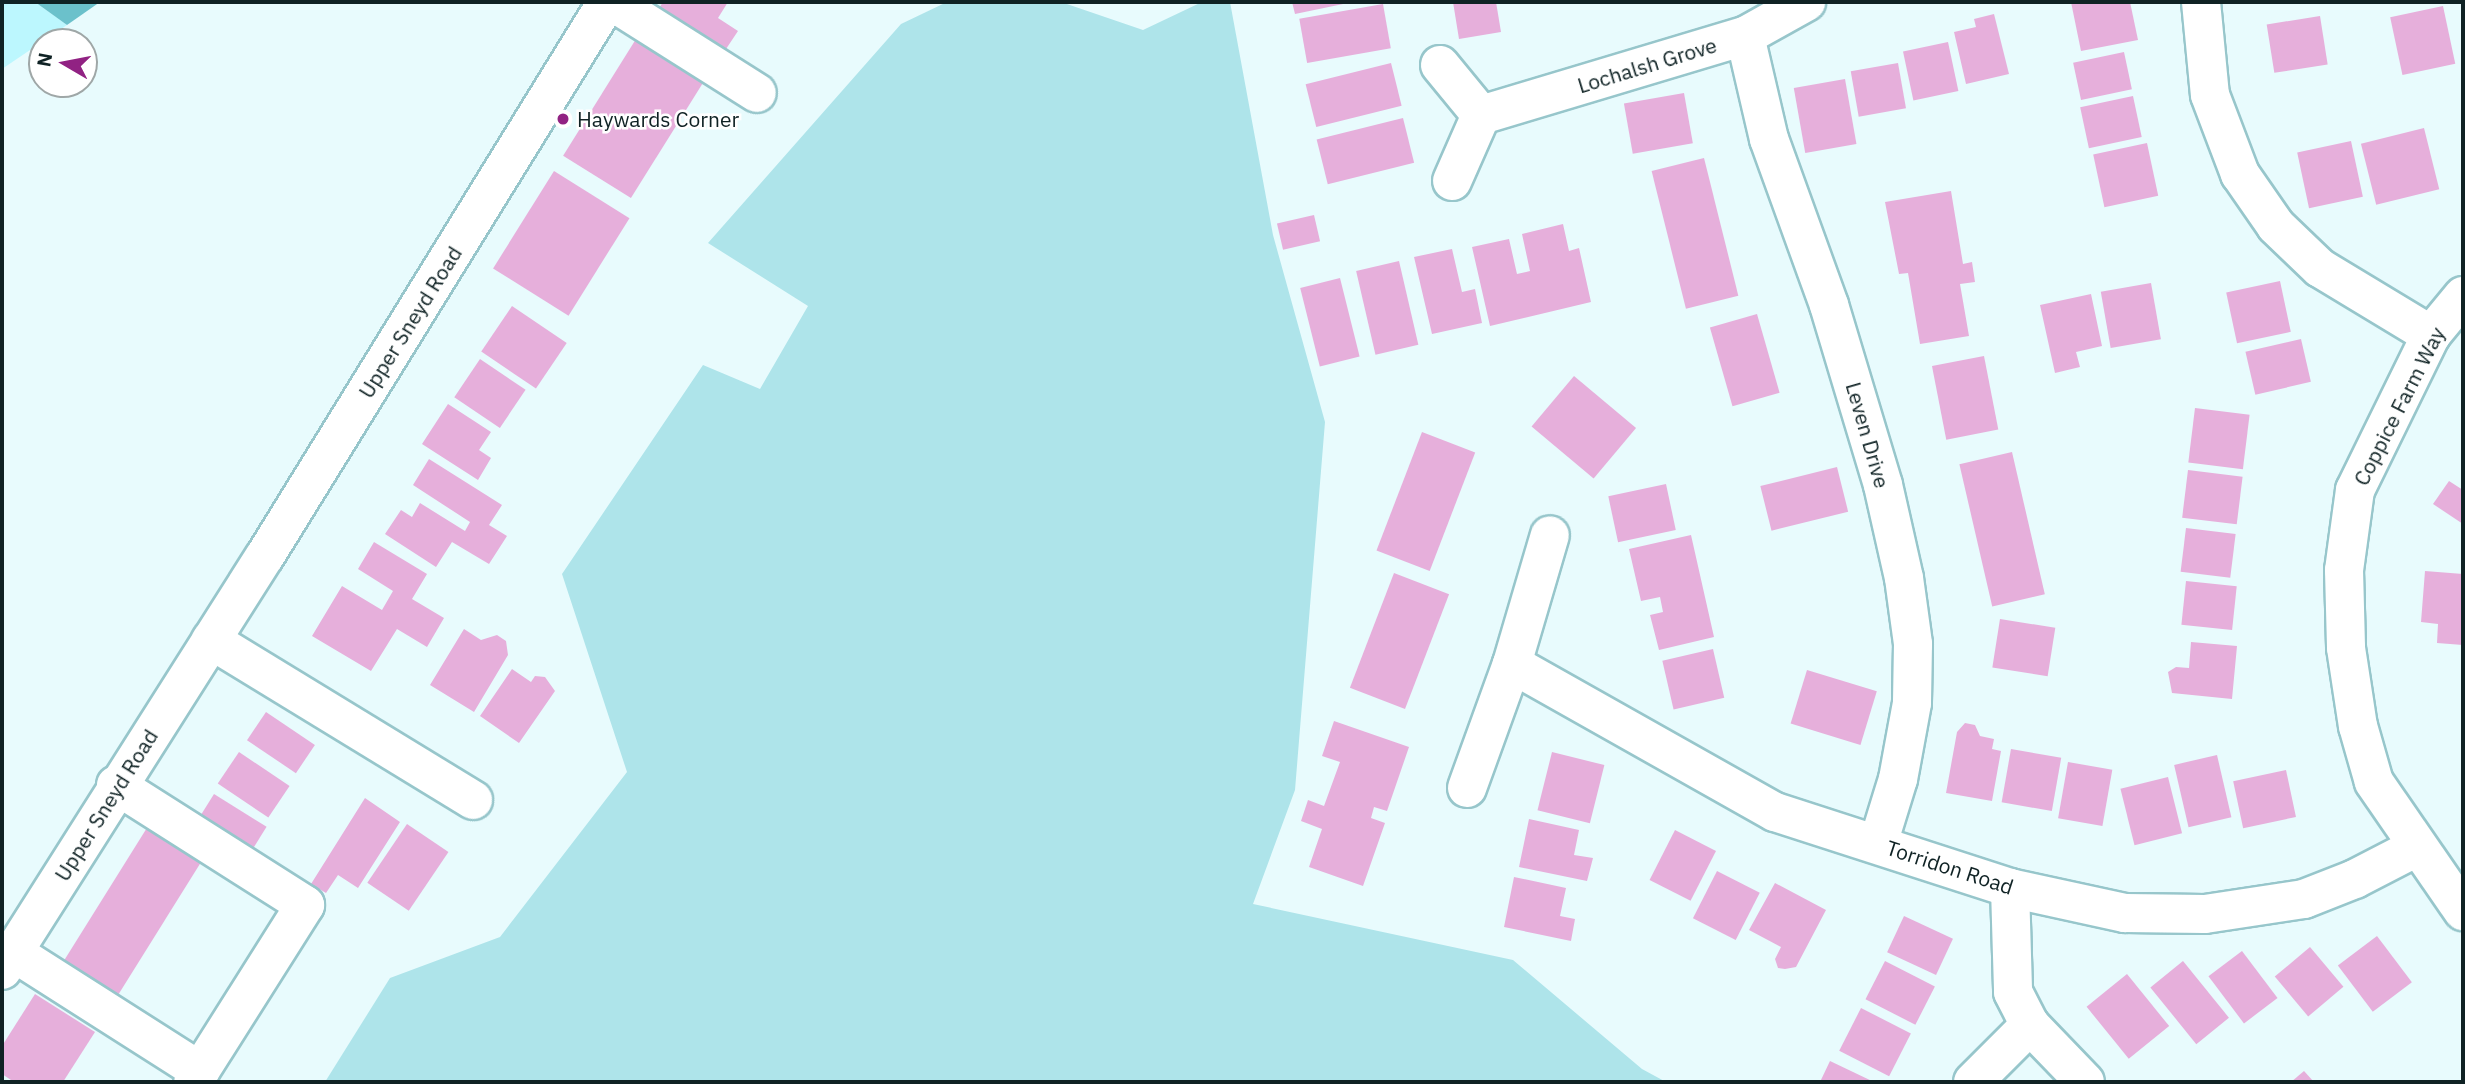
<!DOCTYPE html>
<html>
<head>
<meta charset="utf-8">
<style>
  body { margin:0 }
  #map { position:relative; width:2465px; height:1084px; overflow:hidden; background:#e8fbfd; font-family:"IBM Plex Sans",sans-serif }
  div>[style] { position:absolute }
  .built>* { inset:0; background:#bcf7fe }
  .green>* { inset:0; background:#aee4ea }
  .forest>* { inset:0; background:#6bc1cb }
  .building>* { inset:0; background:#e6afdb; transform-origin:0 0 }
  .roads { filter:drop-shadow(2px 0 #97c6cb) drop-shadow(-2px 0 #97c6cb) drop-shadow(0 2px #97c6cb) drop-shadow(0 -2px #97c6cb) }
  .minor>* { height:38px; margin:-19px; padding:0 19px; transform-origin:19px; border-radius:19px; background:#fff }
  .dots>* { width:19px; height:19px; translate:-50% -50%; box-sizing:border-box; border:4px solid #fff; border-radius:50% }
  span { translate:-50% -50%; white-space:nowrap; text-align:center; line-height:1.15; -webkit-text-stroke:5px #fff; paint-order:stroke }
  .street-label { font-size:21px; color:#0f2224 }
  .poi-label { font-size:21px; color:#0f2224 }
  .left { translate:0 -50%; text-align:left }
  .frame { position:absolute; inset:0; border:4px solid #0f2224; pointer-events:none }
  .north { position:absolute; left:28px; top:28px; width:70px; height:70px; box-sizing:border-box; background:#fff; border:2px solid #9fa7a7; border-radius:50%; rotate:280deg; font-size:19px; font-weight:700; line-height:28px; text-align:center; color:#0f2224 }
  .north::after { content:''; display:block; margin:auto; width:24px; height:32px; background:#912283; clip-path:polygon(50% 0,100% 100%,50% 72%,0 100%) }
</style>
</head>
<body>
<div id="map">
  <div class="built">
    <i style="clip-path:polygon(2px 2px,35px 2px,67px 25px,2px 69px)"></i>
  </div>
  <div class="green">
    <i style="clip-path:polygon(947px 2px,1061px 2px,1143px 30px,1202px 2px,1230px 2px,1273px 235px,1325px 422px,1295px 790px,1253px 904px,1513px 960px,1642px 1069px,1666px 1082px,325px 1082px,390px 978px,500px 937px,627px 772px,562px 574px,703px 365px,760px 389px,808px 306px,708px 243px,901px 24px)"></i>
  </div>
  <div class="forest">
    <i style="clip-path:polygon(35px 2px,100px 2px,67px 25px)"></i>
  </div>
  <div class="building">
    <i style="clip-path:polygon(663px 2px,728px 2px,718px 18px,738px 31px,726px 49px,707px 37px,701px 47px,654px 16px)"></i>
    <i style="clip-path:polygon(1292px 2px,1348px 2px,1348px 3px,1295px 14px)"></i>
    <i style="clip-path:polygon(1453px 2px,1496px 2px,1501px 32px,1459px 39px)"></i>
    <i style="clip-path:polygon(2071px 2px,2130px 2px,2138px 40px,2081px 51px)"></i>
    <i style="left:1383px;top:4px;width:45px;height:85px;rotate:80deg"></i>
    <i style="left:2443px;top:6px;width:59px;height:54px;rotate:78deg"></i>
    <i style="clip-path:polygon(1994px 14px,2009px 74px,1966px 84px,1954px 32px,1976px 27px,1974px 19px)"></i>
    <i style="left:2320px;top:16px;width:49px;height:54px;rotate:81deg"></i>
    <i style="left:641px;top:31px;width:80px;height:147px;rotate:32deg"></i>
    <i style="left:1948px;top:42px;width:50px;height:46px;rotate:78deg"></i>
    <i style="left:2124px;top:52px;width:38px;height:52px;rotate:78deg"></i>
    <i style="left:1391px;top:63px;width:44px;height:88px;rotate:76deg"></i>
    <i style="left:1898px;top:63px;width:46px;height:48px;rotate:80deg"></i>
    <i style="left:1845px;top:79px;width:66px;height:52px;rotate:80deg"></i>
    <i style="left:1684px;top:93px;width:51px;height:61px;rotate:80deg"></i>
    <i style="left:2133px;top:96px;width:42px;height:54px;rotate:78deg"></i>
    <i style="left:1403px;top:118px;width:46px;height:89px;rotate:76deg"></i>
    <i style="left:2424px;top:128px;width:63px;height:65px;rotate:76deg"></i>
    <i style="left:2351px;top:141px;width:57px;height:55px;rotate:78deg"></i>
    <i style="left:2147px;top:143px;width:54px;height:55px;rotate:78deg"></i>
    <i style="left:1704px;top:158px;width:142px;height:54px;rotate:76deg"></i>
    <i style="left:554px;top:171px;width:89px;height:115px;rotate:32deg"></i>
    <i style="clip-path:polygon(1951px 191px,1963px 264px,1972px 262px,1975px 282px,1960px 284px,1969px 336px,1920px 344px,1908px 273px,1899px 274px,1885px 202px)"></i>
    <i style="left:1314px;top:215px;width:27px;height:38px;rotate:77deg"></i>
    <i style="clip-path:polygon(1563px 224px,1569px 251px,1579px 248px,1591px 302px,1490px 326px,1472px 247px,1509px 239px,1517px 274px,1530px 271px,1522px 234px)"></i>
    <i style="clip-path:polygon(1452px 249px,1462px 292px,1475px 289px,1482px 323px,1432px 334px,1414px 257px)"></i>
    <i style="left:1399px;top:261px;width:86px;height:44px;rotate:77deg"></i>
    <i style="left:1340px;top:278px;width:81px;height:41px;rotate:76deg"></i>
    <i style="left:2280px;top:281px;width:52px;height:55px;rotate:78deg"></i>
    <i style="left:2151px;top:283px;width:57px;height:51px;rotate:80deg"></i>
    <i style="clip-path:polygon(2091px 294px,2102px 346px,2076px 352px,2080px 367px,2055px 373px,2040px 305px)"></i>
    <i style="left:512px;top:306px;width:66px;height:55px;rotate:34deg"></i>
    <i style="left:1757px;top:314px;width:82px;height:49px;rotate:74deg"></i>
    <i style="left:2301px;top:339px;width:44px;height:57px;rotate:77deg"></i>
    <i style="left:1984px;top:356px;width:75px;height:53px;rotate:79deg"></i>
    <i style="left:480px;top:359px;width:55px;height:46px;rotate:34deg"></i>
    <i style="left:1574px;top:376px;width:81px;height:66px;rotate:40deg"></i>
    <i style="clip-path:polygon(448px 404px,491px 432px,479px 450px,491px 458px,478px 480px,422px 444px)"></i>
    <i style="left:2195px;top:408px;width:55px;height:55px;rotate:7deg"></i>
    <i style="left:1422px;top:432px;width:57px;height:127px;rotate:21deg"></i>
    <i style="left:2012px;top:452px;width:146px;height:54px;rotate:77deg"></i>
    <i style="clip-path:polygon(429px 459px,502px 505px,489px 525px,507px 536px,489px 564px,452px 542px,436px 567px,385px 534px,401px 510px,412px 517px,420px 503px,465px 531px,470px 522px,413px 485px)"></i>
    <i style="left:1837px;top:467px;width:46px;height:79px;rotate:76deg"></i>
    <i style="left:2188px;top:470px;width:55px;height:48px;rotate:7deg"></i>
    <i style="clip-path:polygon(2449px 481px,2463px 490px,2463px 524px,2433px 504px)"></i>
    <i style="left:1666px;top:484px;width:47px;height:59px;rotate:78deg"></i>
    <i style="left:2186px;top:528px;width:50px;height:44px;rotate:7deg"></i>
    <i style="clip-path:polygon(1691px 535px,1714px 637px,1659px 650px,1650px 615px,1663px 612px,1660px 597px,1641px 601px,1629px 549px)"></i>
    <i style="clip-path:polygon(374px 542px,427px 574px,412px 599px,444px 618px,427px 647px,397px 629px,371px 671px,312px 636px,342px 586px,382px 610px,393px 591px,358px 569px)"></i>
    <i style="clip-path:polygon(2425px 571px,2463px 574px,2463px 645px,2437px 643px,2438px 624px,2421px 622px)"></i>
    <i style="left:1394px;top:573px;width:59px;height:123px;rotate:21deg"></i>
    <i style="left:2186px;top:581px;width:51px;height:44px;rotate:6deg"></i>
    <i style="left:2000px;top:619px;width:56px;height:49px;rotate:9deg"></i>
    <i style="clip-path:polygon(464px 629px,481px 640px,497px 635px,506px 641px,508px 655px,474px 712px,430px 685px)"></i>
    <i style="clip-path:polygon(2191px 642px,2237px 646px,2232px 699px,2172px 693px,2168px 672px,2176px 667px,2189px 668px)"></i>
    <i style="left:1713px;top:649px;width:50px;height:52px;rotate:77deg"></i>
    <i style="clip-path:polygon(512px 669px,531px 682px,535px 676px,545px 677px,555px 691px,519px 743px,480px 716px)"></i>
    <i style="left:1807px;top:670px;width:73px;height:56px;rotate:17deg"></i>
    <i style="left:266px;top:712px;width:59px;height:34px;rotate:34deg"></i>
    <i style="clip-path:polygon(1334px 721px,1409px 747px,1387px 811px,1374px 807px,1371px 818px,1385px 823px,1363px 886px,1309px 867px,1322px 829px,1301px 821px,1308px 800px,1324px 806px,1340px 762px,1322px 756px)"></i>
    <i style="clip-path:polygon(1965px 723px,1975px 725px,1980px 736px,1994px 739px,1992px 749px,2001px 751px,1992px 801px,1946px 793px,1957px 732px)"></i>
    <i style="left:2011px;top:749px;width:51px;height:54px;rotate:10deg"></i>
    <i style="left:239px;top:752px;width:61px;height:38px;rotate:34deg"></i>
    <i style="left:1552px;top:752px;width:54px;height:60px;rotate:14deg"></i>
    <i style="left:2217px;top:755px;width:64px;height:44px;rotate:77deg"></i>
    <i style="left:2068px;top:762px;width:45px;height:57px;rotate:10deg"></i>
    <i style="left:2286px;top:770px;width:48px;height:54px;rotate:78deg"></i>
    <i style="left:2168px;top:777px;width:58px;height:49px;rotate:76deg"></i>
    <i style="left:214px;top:794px;width:62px;height:36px;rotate:32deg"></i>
    <i style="clip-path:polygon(365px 798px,400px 822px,358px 888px,338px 875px,326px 893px,311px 884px)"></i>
    <i style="clip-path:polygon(1529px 819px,1579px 830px,1574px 855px,1593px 858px,1587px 881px,1519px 867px)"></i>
    <i style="left:150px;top:823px;width:64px;height:163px;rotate:32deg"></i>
    <i style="left:407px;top:824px;width:50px;height:71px;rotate:34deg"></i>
    <i style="left:1675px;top:830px;width:46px;height:56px;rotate:27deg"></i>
    <i style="left:1717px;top:871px;width:48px;height:53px;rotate:27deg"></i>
    <i style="clip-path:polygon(1514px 877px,1566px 888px,1560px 916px,1575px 919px,1571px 941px,1504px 927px)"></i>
    <i style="clip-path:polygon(1775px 883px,1826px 910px,1796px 967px,1785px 969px,1778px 968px,1775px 959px,1781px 947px,1749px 930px)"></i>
    <i style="left:1904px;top:916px;width:54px;height:40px;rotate:25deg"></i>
    <i style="left:2377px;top:936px;width:58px;height:49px;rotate:53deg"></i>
    <i style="left:2310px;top:947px;width:52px;height:46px;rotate:50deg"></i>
    <i style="left:2242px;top:951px;width:59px;height:42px;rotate:53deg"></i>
    <i style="left:1885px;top:961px;width:56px;height:43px;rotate:27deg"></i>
    <i style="left:2183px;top:961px;width:73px;height:42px;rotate:51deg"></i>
    <i style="left:2127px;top:974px;width:67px;height:52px;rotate:51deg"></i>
    <i style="clip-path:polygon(35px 994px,95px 1032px,63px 1082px,14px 1082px,2px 1074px,2px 1046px)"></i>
    <i style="left:1861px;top:1008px;width:56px;height:48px;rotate:27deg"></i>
    <i style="clip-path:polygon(1830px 1061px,1874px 1082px,1820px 1082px)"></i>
    <i style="clip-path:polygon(2304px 1071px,2314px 1082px,2291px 1082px)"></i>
  </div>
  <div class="roads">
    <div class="minor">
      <i style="left:613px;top:2px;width:170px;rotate:32.3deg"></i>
      <i style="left:2201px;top:2px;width:93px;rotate:84.5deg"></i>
      <i style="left:2210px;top:95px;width:85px;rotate:69.2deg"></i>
      <i style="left:2240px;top:174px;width:63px;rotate:55.3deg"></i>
      <i style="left:2276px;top:226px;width:61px;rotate:43.7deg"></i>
      <i style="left:2320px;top:268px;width:130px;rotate:31.1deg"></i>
      <i style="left:1745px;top:36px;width:106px;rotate:76.9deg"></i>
      <i style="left:1769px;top:139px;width:177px;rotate:70.1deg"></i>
      <i style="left:1829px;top:305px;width:188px;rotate:73.3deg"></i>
      <i style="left:1883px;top:485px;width:95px;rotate:77.3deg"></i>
      <i style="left:1904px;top:578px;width:67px;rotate:82.2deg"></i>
      <i style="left:1913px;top:644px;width:59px;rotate:91deg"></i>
      <i style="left:1912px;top:703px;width:77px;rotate:100.4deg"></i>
      <i style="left:1898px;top:779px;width:68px;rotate:107.1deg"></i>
      <i style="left:1440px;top:65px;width:65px;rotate:50.6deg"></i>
      <i style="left:1481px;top:115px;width:72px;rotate:113.7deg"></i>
      <i style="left:1481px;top:115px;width:276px;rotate:-16.7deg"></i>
      <i style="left:1745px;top:36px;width:70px;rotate:-29.1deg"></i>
      <i style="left:2463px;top:296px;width:50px;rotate:129.4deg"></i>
      <i style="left:2431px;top:335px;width:173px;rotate:116.1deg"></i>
      <i style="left:2355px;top:490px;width:81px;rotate:97.8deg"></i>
      <i style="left:2344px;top:570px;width:78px;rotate:88.5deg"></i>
      <i style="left:2346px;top:648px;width:79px;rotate:81.3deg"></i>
      <i style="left:2358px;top:726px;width:58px;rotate:74.1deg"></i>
      <i style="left:2374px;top:782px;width:157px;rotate:55.4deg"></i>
      <i style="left:211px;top:640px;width:307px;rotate:31.4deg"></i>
      <i style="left:1512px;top:664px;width:302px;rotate:29.4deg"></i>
      <i style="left:1775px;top:812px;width:247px;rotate:17.9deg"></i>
      <i style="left:2010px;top:888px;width:118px;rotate:12.3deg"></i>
      <i style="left:2125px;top:913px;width:80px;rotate:0.7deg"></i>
      <i style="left:2205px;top:914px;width:100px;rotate:-8.6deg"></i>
      <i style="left:2304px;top:899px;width:55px;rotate:-21.4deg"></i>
      <i style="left:2355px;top:879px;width:70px;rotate:-27.3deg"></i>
      <i style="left:116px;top:785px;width:224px;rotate:32.4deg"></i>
      <i style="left:305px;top:905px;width:209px;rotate:122.3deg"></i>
      <i style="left:1467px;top:788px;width:132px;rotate:-70.1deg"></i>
      <i style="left:1512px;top:664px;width:134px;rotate:-73.6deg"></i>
      <i style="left:2010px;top:888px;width:104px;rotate:88.3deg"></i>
      <i style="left:2013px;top:992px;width:37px;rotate:63deg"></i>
      <i style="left:2030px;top:1025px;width:79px;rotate:46deg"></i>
      <i style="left:13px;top:952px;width:222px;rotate:32.5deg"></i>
      <i style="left:2px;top:970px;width:490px;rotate:-57.6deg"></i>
      <i style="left:265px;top:556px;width:651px;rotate:-58.31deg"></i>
      <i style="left:1973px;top:1082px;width:81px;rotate:-45deg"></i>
    </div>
  </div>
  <div class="dots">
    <i style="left:563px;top:119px;background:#912283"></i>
  </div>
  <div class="street-label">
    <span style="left:1647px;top:65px;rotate:-17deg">Lochalsh Grove</span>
    <span style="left:410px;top:322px;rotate:-58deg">Upper Sneyd Road</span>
    <span style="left:2399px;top:406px;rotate:-63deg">Coppice Farm Way</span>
    <span style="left:1868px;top:435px;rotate:74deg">Leven Drive</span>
    <span style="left:106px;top:805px;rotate:-58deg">Upper Sneyd Road</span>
    <span style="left:1950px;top:867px;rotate:18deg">Torridon Road</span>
  </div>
  <div class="poi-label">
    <span class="left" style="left:577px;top:119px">Haywards Corner</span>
  </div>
  <div class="frame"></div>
  <div class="north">N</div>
</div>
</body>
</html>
